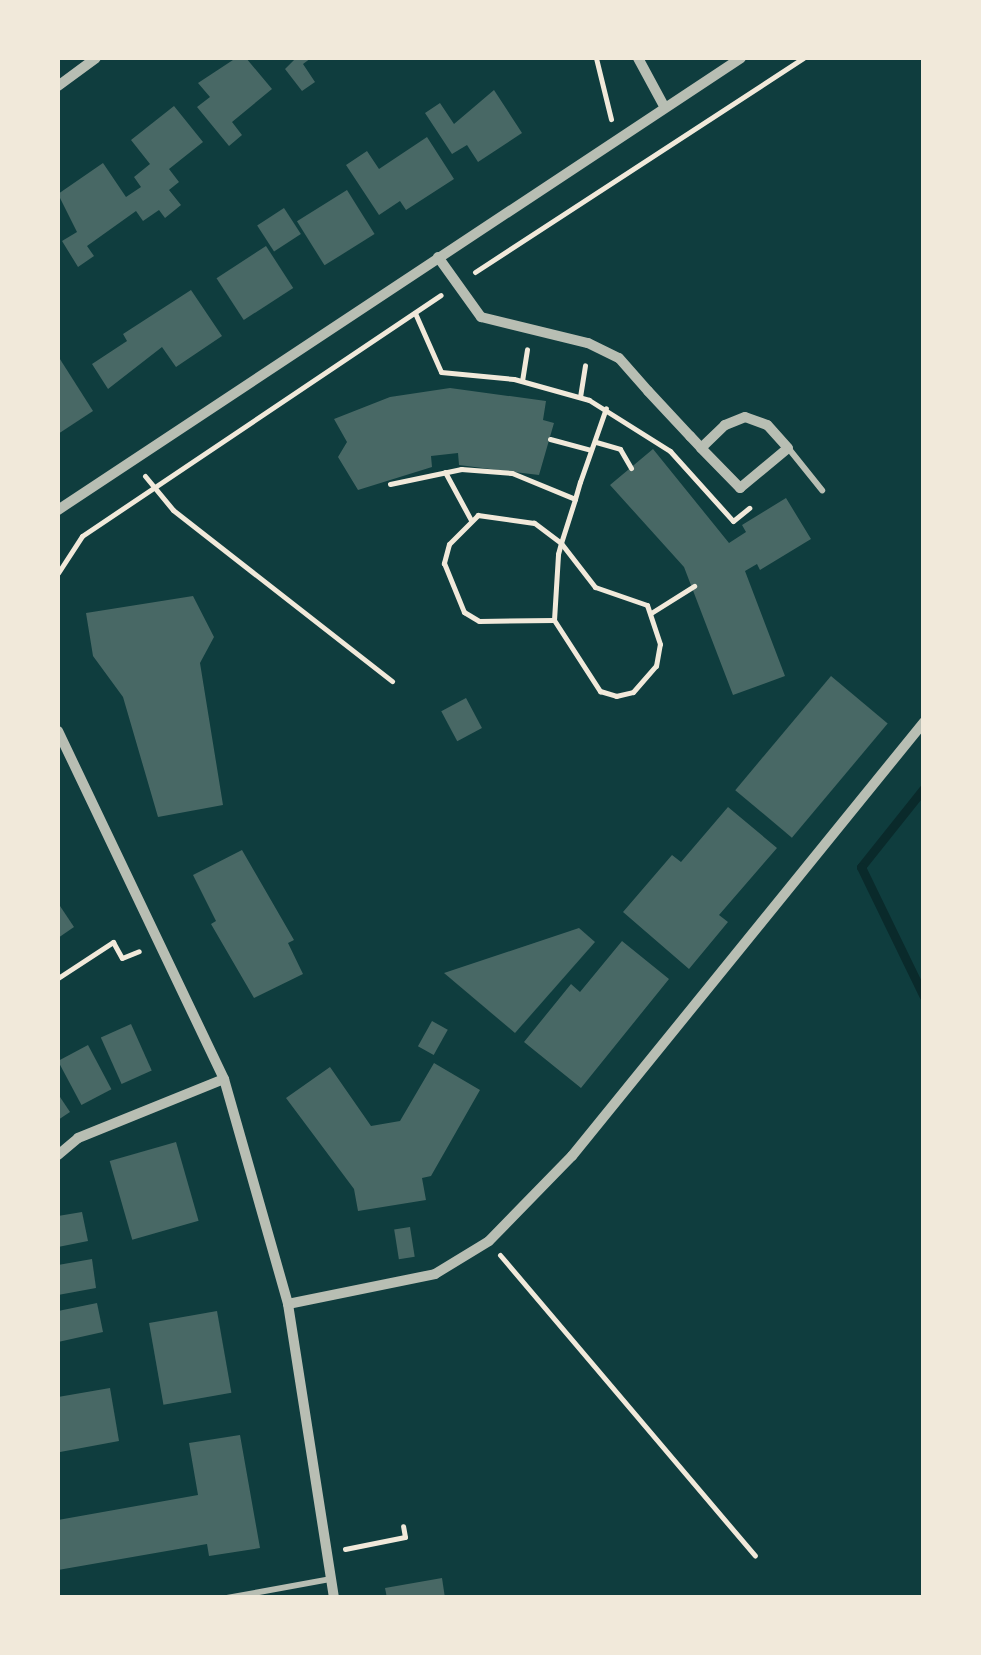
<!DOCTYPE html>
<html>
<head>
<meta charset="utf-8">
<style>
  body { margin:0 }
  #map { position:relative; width:981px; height:1655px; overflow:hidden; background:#0f3d3e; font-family:Literata,serif }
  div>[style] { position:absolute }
  .stream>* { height:9px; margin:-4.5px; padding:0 4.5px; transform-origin:4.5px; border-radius:4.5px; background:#0a2a2b }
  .building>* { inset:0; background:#486865; transform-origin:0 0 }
  .path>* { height:5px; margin:-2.5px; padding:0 2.5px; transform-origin:2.5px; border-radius:2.5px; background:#f1e9da }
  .service>* { height:6px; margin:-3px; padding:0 3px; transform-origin:3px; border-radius:3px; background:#b8beb3 }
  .minor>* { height:10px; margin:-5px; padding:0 5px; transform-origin:5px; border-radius:5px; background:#b8beb3 }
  span { translate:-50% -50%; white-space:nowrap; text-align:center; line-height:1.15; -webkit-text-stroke:8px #f1e9da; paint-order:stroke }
  .frame { position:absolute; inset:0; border:60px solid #f1e9da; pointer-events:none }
</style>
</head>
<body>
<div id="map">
  <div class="stream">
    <i style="left:924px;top:788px;width:101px;rotate:128.6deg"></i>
    <i style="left:861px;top:867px;width:144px;rotate:64.1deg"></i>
  </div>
  <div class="building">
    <i style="clip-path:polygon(236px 58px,246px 58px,272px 89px,232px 122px,242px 135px,229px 146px,197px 107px,210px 97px,198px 83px)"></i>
    <i style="clip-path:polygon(296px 58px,311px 58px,303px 64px,315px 82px,302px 91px,285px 69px)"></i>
    <i style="clip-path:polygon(494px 90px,522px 133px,478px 162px,467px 145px,452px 154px,425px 113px,440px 103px,454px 124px)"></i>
    <i style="clip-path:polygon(174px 106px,203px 142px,169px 169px,179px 182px,169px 190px,181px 205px,165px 218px,159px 210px,143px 221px,136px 211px,87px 246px,94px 256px,78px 267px,62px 241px,77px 232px,58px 194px,103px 163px,126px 197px,141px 187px,134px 177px,150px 164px,131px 140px)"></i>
    <i style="clip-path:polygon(427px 137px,454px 179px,406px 210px,400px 201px,379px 215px,346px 165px,367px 151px,379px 169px)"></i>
    <i style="left:347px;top:190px;width:52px;height:59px;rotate:58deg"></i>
    <i style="left:284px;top:208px;width:31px;height:32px;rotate:57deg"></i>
    <i style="left:266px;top:246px;width:50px;height:59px;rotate:57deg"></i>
    <i style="clip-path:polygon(191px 290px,222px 336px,176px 367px,162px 347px,108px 389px,92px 364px,127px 341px,123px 334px)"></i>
    <i style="clip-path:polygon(58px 356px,93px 411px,58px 434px)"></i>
    <i style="clip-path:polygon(450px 388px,546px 401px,543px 420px,554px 423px,539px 475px,459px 465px,458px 453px,431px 456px,432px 467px,358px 490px,338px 457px,347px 442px,334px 419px,390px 397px)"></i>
    <i style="clip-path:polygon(653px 449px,729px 543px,746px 532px,742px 525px,786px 498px,811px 539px,760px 570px,757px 564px,745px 571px,785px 676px,733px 695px,684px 567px,610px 485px)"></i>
    <i style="clip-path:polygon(193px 596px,214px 637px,200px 663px,223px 805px,158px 817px,123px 697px,93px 656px,86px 613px)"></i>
    <i style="left:831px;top:676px;width:74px;height:149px;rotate:40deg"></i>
    <i style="left:466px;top:698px;width:34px;height:28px;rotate:62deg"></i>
    <i style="clip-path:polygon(728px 807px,777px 848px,719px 915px,728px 922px,689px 969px,623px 912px,672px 855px,681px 862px)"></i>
    <i style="clip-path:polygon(242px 850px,294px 940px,288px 943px,303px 974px,254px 998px,211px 924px,216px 921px,193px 875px)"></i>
    <i style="clip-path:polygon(58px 903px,74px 927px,58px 938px)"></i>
    <i style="clip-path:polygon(579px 928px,595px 942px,515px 1033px,444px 973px)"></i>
    <i style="clip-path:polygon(622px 941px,669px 979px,581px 1088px,524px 1042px,571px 984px,580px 992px)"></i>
    <i style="left:432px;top:1021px;width:18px;height:29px;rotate:29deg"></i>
    <i style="left:131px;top:1024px;width:51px;height:33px;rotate:66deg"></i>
    <i style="left:88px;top:1045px;width:50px;height:34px;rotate:62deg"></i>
    <i style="clip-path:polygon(434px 1063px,480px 1090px,431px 1176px,422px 1178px,426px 1200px,358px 1211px,354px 1189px,286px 1098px,330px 1067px,371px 1126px,400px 1121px)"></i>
    <i style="clip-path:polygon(58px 1094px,70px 1112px,58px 1120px)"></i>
    <i style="left:176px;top:1142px;width:82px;height:69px;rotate:74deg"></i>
    <i style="clip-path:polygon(82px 1212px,88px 1241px,58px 1247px,58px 1216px)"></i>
    <i style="left:410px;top:1227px;width:30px;height:16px;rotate:81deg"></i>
    <i style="clip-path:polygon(92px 1259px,96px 1288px,58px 1295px,58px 1265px)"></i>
    <i style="clip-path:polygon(97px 1303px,103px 1332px,58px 1342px,58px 1311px)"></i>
    <i style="left:217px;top:1311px;width:83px;height:69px;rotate:80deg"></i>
    <i style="clip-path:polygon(110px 1388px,119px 1441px,60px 1452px,58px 1397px)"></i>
    <i style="clip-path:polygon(240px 1435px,260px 1548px,209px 1556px,207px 1544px,58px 1570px,58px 1520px,198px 1495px,189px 1443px)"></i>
    <i style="clip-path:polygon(442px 1578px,445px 1598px,387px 1598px,385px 1588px)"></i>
  </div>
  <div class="path">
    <i style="left:596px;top:58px;width:63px;rotate:76.2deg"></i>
    <i style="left:475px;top:272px;width:392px;rotate:-33.1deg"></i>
    <i style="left:415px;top:313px;width:64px;rotate:66.2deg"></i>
    <i style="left:441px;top:372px;width:73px;rotate:5.5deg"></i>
    <i style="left:514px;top:379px;width:78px;rotate:15.6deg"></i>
    <i style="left:589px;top:400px;width:96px;rotate:32.2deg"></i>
    <i style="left:670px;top:451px;width:94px;rotate:48deg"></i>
    <i style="left:733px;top:521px;width:21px;rotate:-39deg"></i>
    <i style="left:522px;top:381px;width:32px;rotate:-81deg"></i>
    <i style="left:580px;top:397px;width:32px;rotate:-81deg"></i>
    <i style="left:550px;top:439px;width:42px;rotate:15deg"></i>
    <i style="left:596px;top:442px;width:25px;rotate:16deg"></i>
    <i style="left:620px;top:449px;width:22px;rotate:60deg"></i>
    <i style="left:445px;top:472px;width:55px;rotate:61.6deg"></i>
    <i style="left:145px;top:476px;width:44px;rotate:50.5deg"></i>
    <i style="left:173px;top:510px;width:278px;rotate:38deg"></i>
    <i style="left:390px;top:484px;width:73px;rotate:-11.9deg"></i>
    <i style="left:461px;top:469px;width:51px;rotate:4.5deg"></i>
    <i style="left:512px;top:473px;width:68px;rotate:22.4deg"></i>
    <i style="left:58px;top:573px;width:44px;rotate:-57deg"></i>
    <i style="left:82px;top:536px;width:432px;rotate:-33.9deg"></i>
    <i style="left:651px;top:613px;width:51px;rotate:-32.1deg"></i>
    <i style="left:554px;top:620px;width:85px;rotate:57.1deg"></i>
    <i style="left:600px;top:691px;width:17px;rotate:17deg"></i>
    <i style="left:616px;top:696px;width:17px;rotate:-13deg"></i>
    <i style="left:633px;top:692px;width:35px;rotate:-49deg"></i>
    <i style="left:656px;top:666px;width:22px;rotate:-80deg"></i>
    <i style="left:660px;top:644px;width:41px;rotate:-108.4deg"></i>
    <i style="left:647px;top:605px;width:55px;rotate:-160.9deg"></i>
    <i style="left:595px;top:587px;width:56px;rotate:-127.7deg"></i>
    <i style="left:561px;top:543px;width:34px;rotate:-143deg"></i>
    <i style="left:534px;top:523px;width:57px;rotate:-171.9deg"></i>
    <i style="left:478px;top:515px;width:41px;rotate:135deg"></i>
    <i style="left:449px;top:544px;width:20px;rotate:105deg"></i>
    <i style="left:444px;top:563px;width:53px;rotate:67.8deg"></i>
    <i style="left:464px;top:612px;width:17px;rotate:31deg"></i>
    <i style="left:479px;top:621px;width:75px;rotate:-0.8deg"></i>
    <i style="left:554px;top:620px;width:66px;rotate:-86.5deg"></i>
    <i style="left:558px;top:554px;width:11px;rotate:-75deg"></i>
    <i style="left:561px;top:543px;width:46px;rotate:-72.3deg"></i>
    <i style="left:575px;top:499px;width:18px;rotate:-74deg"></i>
    <i style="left:580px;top:482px;width:78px;rotate:-70.6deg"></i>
    <i style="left:58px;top:978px;width:66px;rotate:-33.2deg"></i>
    <i style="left:113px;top:942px;width:18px;rotate:61deg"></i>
    <i style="left:122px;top:958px;width:18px;rotate:-22deg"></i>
    <i style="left:500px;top:1255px;width:394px;rotate:49.7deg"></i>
    <i style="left:345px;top:1549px;width:61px;rotate:-11.3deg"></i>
    <i style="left:405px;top:1537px;width:11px;rotate:-100deg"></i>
  </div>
  <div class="service">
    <i style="left:789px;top:449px;width:53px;rotate:51.2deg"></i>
    <i style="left:227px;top:1598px;width:106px;rotate:-10.4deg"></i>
  </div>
  <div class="minor">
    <i style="left:638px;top:58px;width:55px;rotate:61.6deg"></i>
    <i style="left:58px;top:86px;width:47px;rotate:-36.4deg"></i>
    <i style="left:438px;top:257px;width:74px;rotate:54.4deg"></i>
    <i style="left:481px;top:317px;width:110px;rotate:13.7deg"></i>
    <i style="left:588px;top:343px;width:34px;rotate:26deg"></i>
    <i style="left:619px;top:358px;width:44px;rotate:48.7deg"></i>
    <i style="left:648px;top:391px;width:62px;rotate:47deg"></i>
    <i style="left:690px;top:436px;width:16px;rotate:47deg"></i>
    <i style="left:701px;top:448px;width:56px;rotate:45.7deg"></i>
    <i style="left:740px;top:488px;width:62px;rotate:-39.8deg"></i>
    <i style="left:788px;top:448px;width:31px;rotate:-132deg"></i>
    <i style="left:767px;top:425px;width:23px;rotate:-160deg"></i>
    <i style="left:745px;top:417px;width:22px;rotate:158deg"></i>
    <i style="left:725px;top:425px;width:33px;rotate:136deg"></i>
    <i style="left:58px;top:510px;width:819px;rotate:-33.5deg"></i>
    <i style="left:58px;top:731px;width:386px;rotate:64.5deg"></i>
    <i style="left:224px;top:1079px;width:234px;rotate:74.1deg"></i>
    <i style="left:288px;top:1304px;width:298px;rotate:81.1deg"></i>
    <i style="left:58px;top:1155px;width:26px;rotate:-40deg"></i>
    <i style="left:78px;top:1138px;width:157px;rotate:-22deg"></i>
    <i style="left:288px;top:1304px;width:150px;rotate:-11.5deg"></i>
    <i style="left:435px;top:1274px;width:63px;rotate:-31.4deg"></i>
    <i style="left:489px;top:1241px;width:119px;rotate:-45.7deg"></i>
    <i style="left:572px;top:1156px;width:559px;rotate:-50.96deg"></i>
  </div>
  <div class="frame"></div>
</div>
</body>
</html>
